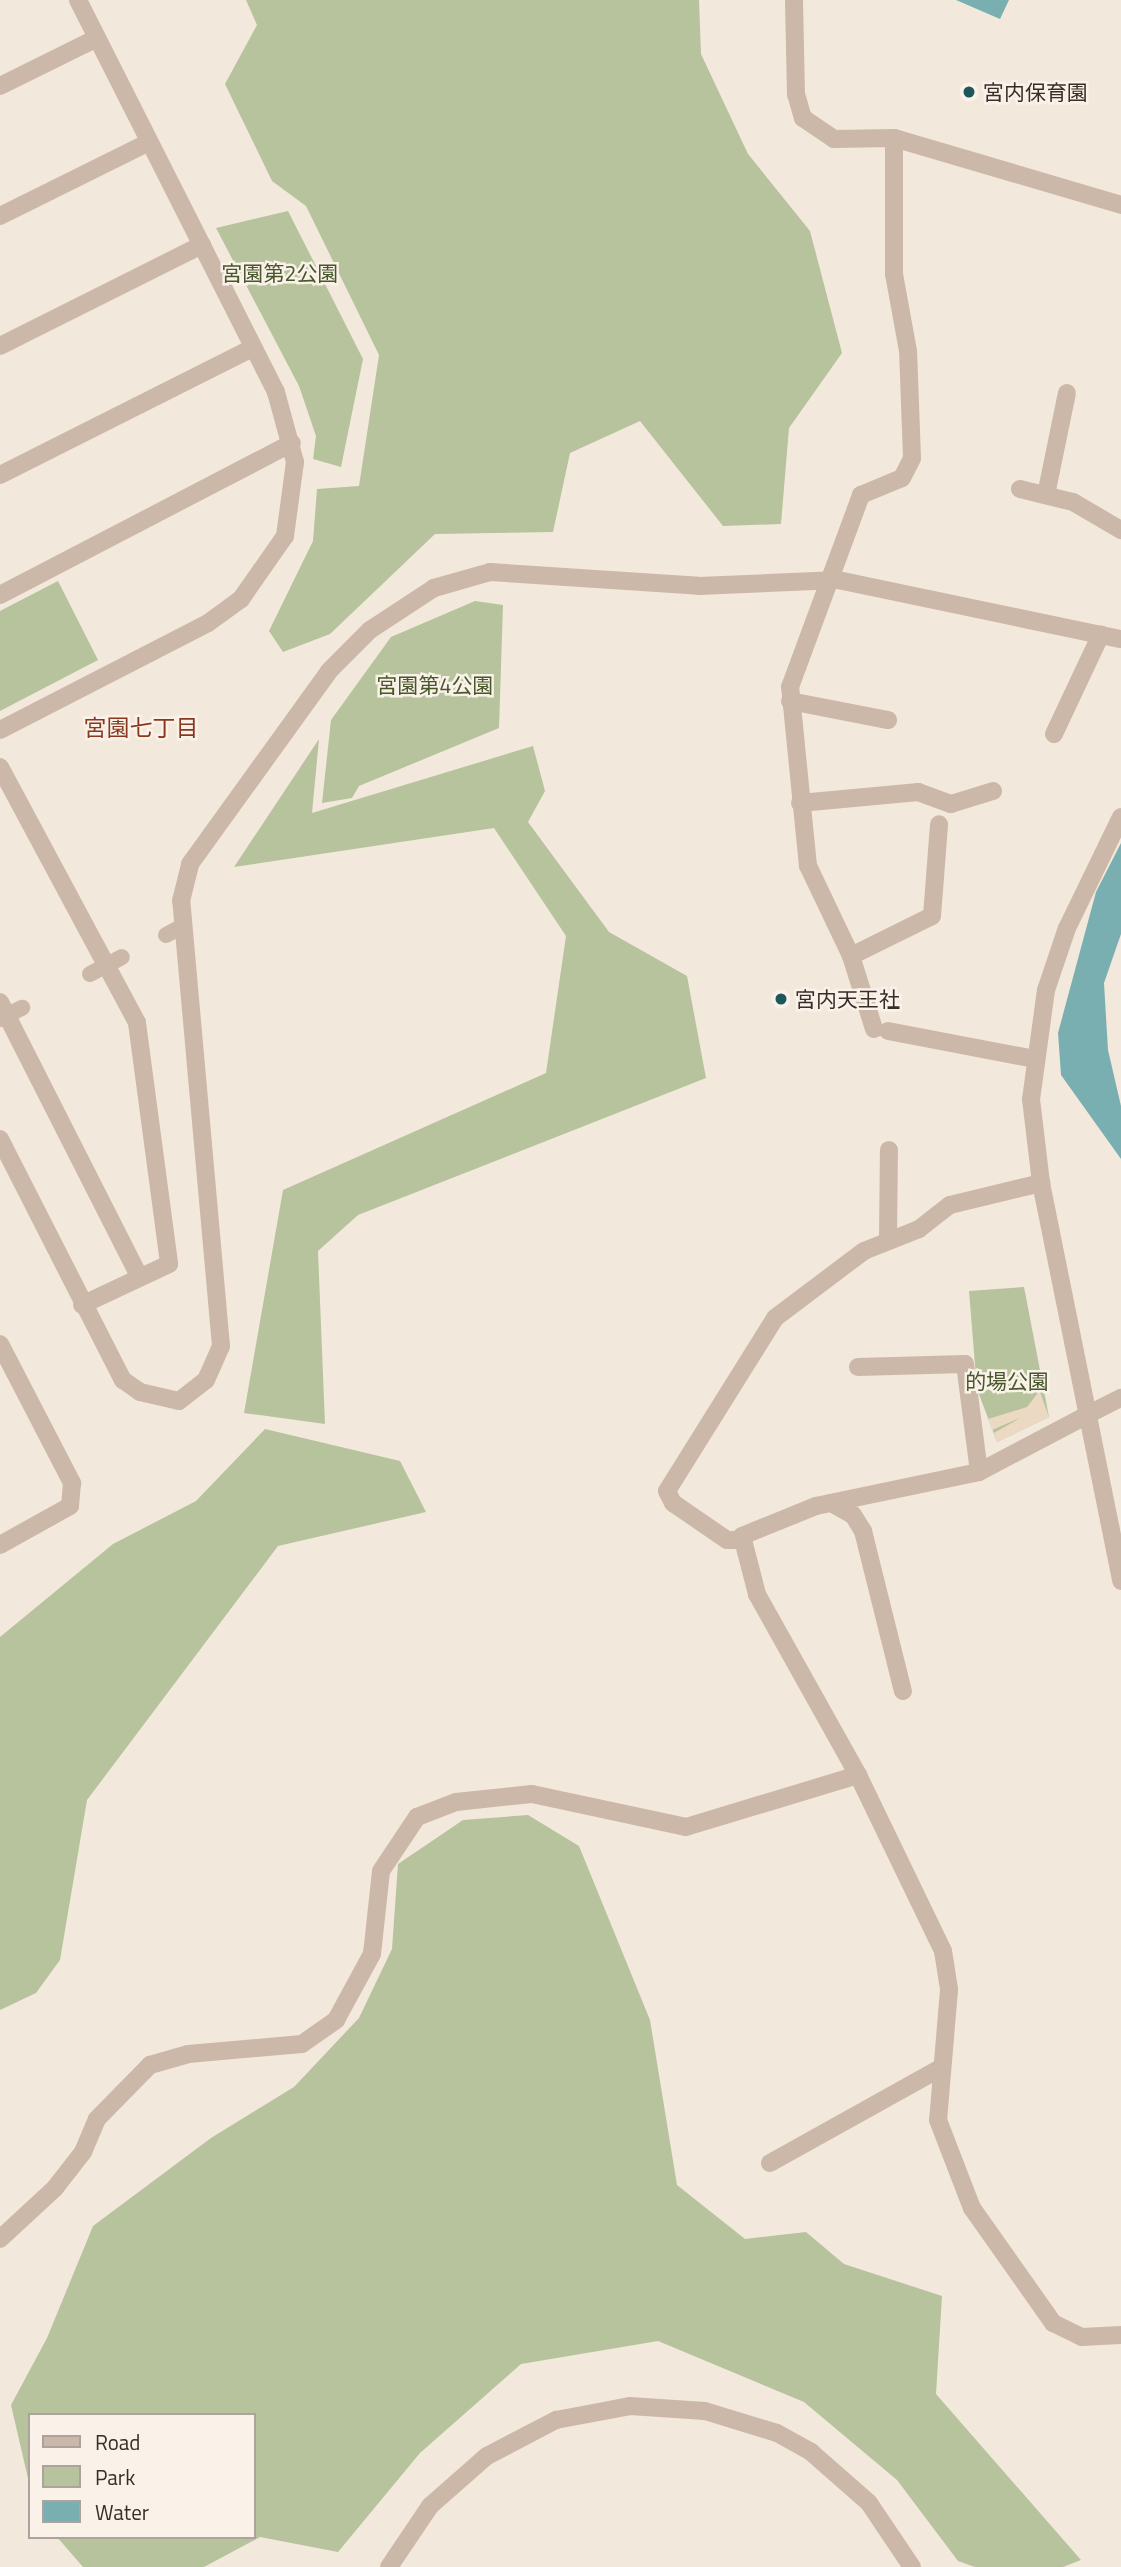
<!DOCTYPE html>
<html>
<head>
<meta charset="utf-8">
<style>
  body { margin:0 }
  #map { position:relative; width:1121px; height:2567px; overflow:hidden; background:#f3e8dc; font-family:"Titillium Web","Noto Sans JP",sans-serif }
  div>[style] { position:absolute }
  .green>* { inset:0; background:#b6c39c }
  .plaza>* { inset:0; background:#ebd9c3 }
  .water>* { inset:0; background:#7aafb1 }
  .pedestrian>* { height:16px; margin:-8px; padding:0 8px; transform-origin:8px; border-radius:8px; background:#ccb8a8 }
  .minor>* { height:18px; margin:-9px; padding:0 9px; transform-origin:9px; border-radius:9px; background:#ccb8a8 }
  .tertiary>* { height:18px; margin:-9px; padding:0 9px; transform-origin:9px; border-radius:9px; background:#ccb8a8 }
  .dots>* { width:19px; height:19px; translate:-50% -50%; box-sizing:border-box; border:4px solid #faf2e9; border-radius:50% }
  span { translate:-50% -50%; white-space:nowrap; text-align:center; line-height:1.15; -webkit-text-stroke:5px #faf2e9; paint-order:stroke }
  .poi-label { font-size:21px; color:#382d28 }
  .left { translate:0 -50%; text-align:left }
  .park-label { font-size:21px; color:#47572b }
  .neighbourhood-label { font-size:23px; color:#89371f }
  .legend { position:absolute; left:28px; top:2413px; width:228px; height:126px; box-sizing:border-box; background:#faf2e9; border:2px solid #aca39c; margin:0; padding:9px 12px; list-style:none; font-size:21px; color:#382d28 }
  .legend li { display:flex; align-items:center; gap:14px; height:35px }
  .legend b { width:35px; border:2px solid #aca39c }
</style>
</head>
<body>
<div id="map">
  <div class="green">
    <i style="clip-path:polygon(246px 0,699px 0,701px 54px,748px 154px,810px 231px,842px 353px,789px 428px,781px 524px,723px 526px,640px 421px,570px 453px,553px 532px,435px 534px,330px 634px,283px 652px,269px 631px,313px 541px,317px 489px,359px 486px,379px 355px,306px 206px,272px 181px,225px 84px,257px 25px)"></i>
    <i style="clip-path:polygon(288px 211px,363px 359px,341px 467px,313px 459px,316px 436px,299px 386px,216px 228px)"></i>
    <i style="clip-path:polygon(58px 581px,98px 660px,0 711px,0 611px)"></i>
    <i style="clip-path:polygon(475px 601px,503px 605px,499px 728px,359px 786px,352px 798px,322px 803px,331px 720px,391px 637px)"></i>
    <i style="clip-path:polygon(319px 739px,312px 813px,533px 746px,545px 791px,528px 822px,609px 932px,687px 976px,706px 1078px,358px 1215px,318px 1251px,325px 1424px,244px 1413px,283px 1190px,546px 1073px,566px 936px,494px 828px,234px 867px)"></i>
    <i style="clip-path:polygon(1024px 1287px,1049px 1417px,997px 1442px,977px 1389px,969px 1291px)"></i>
    <i style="clip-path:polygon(265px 1429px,400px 1461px,426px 1512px,278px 1546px,87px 1800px,60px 1960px,36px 1993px,0 2010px,0 1637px,113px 1544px,196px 1501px)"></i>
    <i style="clip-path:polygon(528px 1815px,579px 1846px,650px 2020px,677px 2185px,745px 2239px,806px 2232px,844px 2264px,942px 2296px,936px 2394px,1081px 2560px,1063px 2567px,975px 2567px,958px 2561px,897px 2480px,804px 2402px,658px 2341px,521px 2364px,420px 2453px,338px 2552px,260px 2537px,204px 2567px,83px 2567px,57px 2537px,254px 2537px,254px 2415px,30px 2415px,30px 2487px,11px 2405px,47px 2338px,93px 2226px,211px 2138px,294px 2087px,359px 2018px,392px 1949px,398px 1864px,463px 1820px)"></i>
  </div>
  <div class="plaza">
    <i style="clip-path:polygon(1036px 1381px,1049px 1417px,997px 1442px,994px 1433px,1020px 1418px,992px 1430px,988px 1419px,1027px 1407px,1037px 1394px)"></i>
  </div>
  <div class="water">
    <i style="clip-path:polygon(956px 0,1009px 0,1000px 19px)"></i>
    <i style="clip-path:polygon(1121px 843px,1121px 934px,1104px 983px,1108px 1050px,1121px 1106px,1121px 1159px,1061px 1075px,1058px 1033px,1096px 892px)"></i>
  </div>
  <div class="pedestrian">
    <i style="left:166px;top:935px;width:19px;rotate:-28deg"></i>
    <i style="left:90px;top:974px;width:36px;rotate:-28deg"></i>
    <i style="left:0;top:1019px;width:25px;rotate:-27deg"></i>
  </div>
  <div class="minor">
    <i style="left:794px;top:0;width:94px;rotate:88.8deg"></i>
    <i style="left:796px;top:94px;width:25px;rotate:74deg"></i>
    <i style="left:803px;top:118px;width:37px;rotate:34deg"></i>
    <i style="left:834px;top:139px;width:60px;rotate:-1deg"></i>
    <i style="left:0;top:86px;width:108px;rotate:-26.3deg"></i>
    <i style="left:0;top:216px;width:166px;rotate:-26.4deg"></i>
    <i style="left:0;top:475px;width:283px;rotate:-26.7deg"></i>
    <i style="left:1020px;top:489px;width:55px;rotate:13.8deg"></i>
    <i style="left:1073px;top:502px;width:56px;rotate:30.3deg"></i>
    <i style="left:1046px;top:495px;width:104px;rotate:-78.4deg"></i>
    <i style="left:0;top:595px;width:329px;rotate:-27.5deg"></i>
    <i style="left:790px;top:701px;width:100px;rotate:11deg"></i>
    <i style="left:1054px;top:734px;width:110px;rotate:-64.8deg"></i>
    <i style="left:800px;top:803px;width:119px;rotate:-5.3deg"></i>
    <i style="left:918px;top:792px;width:35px;rotate:20deg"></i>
    <i style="left:951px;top:804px;width:44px;rotate:-17.2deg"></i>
    <i style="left:1121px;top:817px;width:123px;rotate:115.9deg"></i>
    <i style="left:1067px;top:928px;width:65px;rotate:108.7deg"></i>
    <i style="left:1046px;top:990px;width:110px;rotate:97.8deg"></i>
    <i style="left:1031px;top:1099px;width:85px;rotate:83.2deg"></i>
    <i style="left:1041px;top:1183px;width:406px;rotate:78.6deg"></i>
    <i style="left:851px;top:956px;width:90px;rotate:-26.3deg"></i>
    <i style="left:932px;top:916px;width:92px;rotate:-85.6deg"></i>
    <i style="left:0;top:1002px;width:309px;rotate:63.1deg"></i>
    <i style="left:874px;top:1029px;width:77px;rotate:-107.5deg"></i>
    <i style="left:851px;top:956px;width:100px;rotate:-115.5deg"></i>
    <i style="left:808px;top:866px;width:180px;rotate:-95.7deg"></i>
    <i style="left:790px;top:687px;width:205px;rotate:-69.7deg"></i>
    <i style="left:861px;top:495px;width:44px;rotate:-22.5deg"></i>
    <i style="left:902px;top:478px;width:22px;rotate:-63deg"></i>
    <i style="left:912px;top:458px;width:107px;rotate:-92.1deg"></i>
    <i style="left:908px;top:351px;width:78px;rotate:-100.3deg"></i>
    <i style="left:894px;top:274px;width:136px;rotate:-90deg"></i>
    <i style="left:894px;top:138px;width:237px;rotate:16.4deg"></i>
    <i style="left:888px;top:1031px;width:150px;rotate:10.8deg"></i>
    <i style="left:888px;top:1240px;width:90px;rotate:-89.4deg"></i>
    <i style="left:858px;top:1367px;width:107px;rotate:-1.6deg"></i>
    <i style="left:965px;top:1364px;width:109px;rotate:82.6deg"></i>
    <i style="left:831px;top:1503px;width:25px;rotate:29deg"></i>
    <i style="left:853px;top:1515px;width:19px;rotate:58deg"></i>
    <i style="left:863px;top:1531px;width:165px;rotate:76deg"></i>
    <i style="left:740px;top:1540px;width:13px;rotate:180deg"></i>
    <i style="left:727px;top:1540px;width:65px;rotate:-145.6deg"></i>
    <i style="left:673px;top:1503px;width:13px;rotate:-117deg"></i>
    <i style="left:667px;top:1491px;width:204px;rotate:-58deg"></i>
    <i style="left:775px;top:1318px;width:111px;rotate:-37deg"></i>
    <i style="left:864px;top:1251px;width:59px;rotate:-21.8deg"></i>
    <i style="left:919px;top:1229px;width:39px;rotate:-38deg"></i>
    <i style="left:950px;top:1205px;width:94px;rotate:-13.6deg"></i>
    <i style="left:858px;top:1775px;width:195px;rotate:64.2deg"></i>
    <i style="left:943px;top:1951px;width:39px;rotate:81deg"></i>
    <i style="left:949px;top:1990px;width:130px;rotate:94.8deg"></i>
    <i style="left:938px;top:2120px;width:94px;rotate:68.9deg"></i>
    <i style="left:972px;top:2208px;width:141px;rotate:54.8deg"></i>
    <i style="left:1053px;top:2323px;width:32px;rotate:26deg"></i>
    <i style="left:1082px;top:2337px;width:39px;rotate:-3deg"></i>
    <i style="left:770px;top:2163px;width:193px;rotate:-29.1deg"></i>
    <i style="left:0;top:2239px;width:75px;rotate:-42.8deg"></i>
    <i style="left:55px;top:2188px;width:46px;rotate:-52.1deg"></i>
    <i style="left:83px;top:2152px;width:36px;rotate:-67deg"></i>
    <i style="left:97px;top:2119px;width:76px;rotate:-45.5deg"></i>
    <i style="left:150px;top:2065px;width:40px;rotate:-16deg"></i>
    <i style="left:188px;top:2054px;width:114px;rotate:-5deg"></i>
    <i style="left:302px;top:2044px;width:42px;rotate:-35.2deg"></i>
    <i style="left:336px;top:2020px;width:75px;rotate:-61.4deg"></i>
    <i style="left:372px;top:1954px;width:83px;rotate:-83.8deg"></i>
    <i style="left:381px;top:1871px;width:65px;rotate:-56.3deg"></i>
    <i style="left:417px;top:1817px;width:42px;rotate:-21deg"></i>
    <i style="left:456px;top:1802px;width:76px;rotate:-6deg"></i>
    <i style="left:532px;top:1794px;width:157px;rotate:12.1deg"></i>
    <i style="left:686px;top:1827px;width:180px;rotate:-16.8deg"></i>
    <i style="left:858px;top:1775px;width:207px;rotate:-119.2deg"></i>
    <i style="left:757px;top:1594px;width:60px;rotate:-104.5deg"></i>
    <i style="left:742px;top:1536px;width:80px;rotate:-22.1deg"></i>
    <i style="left:816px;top:1506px;width:167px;rotate:-11.8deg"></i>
    <i style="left:979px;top:1472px;width:124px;rotate:-27.8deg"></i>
  </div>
  <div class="tertiary">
    <i style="left:0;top:346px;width:226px;rotate:-26.6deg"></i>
    <i style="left:0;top:730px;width:234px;rotate:-27.2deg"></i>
    <i style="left:208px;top:623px;width:41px;rotate:-36deg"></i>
    <i style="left:241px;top:599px;width:77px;rotate:-55.1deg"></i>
    <i style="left:285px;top:536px;width:75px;rotate:-82.3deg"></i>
    <i style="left:295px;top:462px;width:73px;rotate:-105.2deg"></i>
    <i style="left:276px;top:392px;width:439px;rotate:-116.8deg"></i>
    <i style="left:0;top:767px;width:290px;rotate:61.8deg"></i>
    <i style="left:137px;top:1023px;width:243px;rotate:82.4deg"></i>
    <i style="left:169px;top:1264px;width:96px;rotate:154.8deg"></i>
    <i style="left:0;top:1139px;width:271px;rotate:63deg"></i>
    <i style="left:123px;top:1380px;width:21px;rotate:35deg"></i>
    <i style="left:140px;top:1392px;width:40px;rotate:13deg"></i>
    <i style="left:179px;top:1401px;width:34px;rotate:-38deg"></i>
    <i style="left:206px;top:1380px;width:37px;rotate:-66deg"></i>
    <i style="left:221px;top:1346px;width:447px;rotate:-95.1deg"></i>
    <i style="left:181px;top:901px;width:38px;rotate:-76deg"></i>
    <i style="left:190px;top:864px;width:238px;rotate:-54.2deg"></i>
    <i style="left:329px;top:671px;width:58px;rotate:-45deg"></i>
    <i style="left:370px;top:630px;width:77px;rotate:-33.3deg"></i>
    <i style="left:434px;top:588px;width:58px;rotate:-15.9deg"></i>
    <i style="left:490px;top:572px;width:209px;rotate:3.8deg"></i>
    <i style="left:699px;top:586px;width:139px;rotate:-2.5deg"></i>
    <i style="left:838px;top:580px;width:289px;rotate:11.8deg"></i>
    <i style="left:0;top:1344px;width:157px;rotate:62.6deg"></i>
    <i style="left:72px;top:1483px;width:23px;rotate:95deg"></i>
    <i style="left:70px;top:1506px;width:80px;rotate:150.9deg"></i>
    <i style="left:1089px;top:1414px;width:36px;rotate:-27deg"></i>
    <i style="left:389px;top:2567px;width:73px;rotate:-56.1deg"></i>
    <i style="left:430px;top:2506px;width:76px;rotate:-41.3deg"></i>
    <i style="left:487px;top:2456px;width:78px;rotate:-27.6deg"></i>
    <i style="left:556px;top:2420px;width:75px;rotate:-10.7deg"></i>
    <i style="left:630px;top:2406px;width:75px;rotate:3.8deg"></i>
    <i style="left:705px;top:2411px;width:75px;rotate:17deg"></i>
    <i style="left:777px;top:2433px;width:39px;rotate:29deg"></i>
    <i style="left:811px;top:2452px;width:77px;rotate:41.3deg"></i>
    <i style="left:869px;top:2503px;width:77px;rotate:56.1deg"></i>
  </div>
  <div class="dots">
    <i style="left:969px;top:92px;background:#1c575b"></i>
    <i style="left:781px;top:999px;background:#1c575b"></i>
  </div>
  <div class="poi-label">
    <span class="left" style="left:983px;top:92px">宮内保育園</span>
    <span class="left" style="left:795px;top:999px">宮内天王社</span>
  </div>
  <div class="park-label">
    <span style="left:280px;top:273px">宮園第2公園</span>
    <span style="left:435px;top:685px">宮園第4公園</span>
    <span style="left:1007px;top:1381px">的場公園</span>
  </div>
  <div class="neighbourhood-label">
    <span style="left:141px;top:728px">宮園七丁目</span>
  </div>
  <ul class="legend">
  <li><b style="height:9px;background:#ccb8a8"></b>Road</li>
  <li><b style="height:19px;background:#b6c39c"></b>Park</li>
  <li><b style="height:19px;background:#7aafb1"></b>Water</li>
  </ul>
</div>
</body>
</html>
